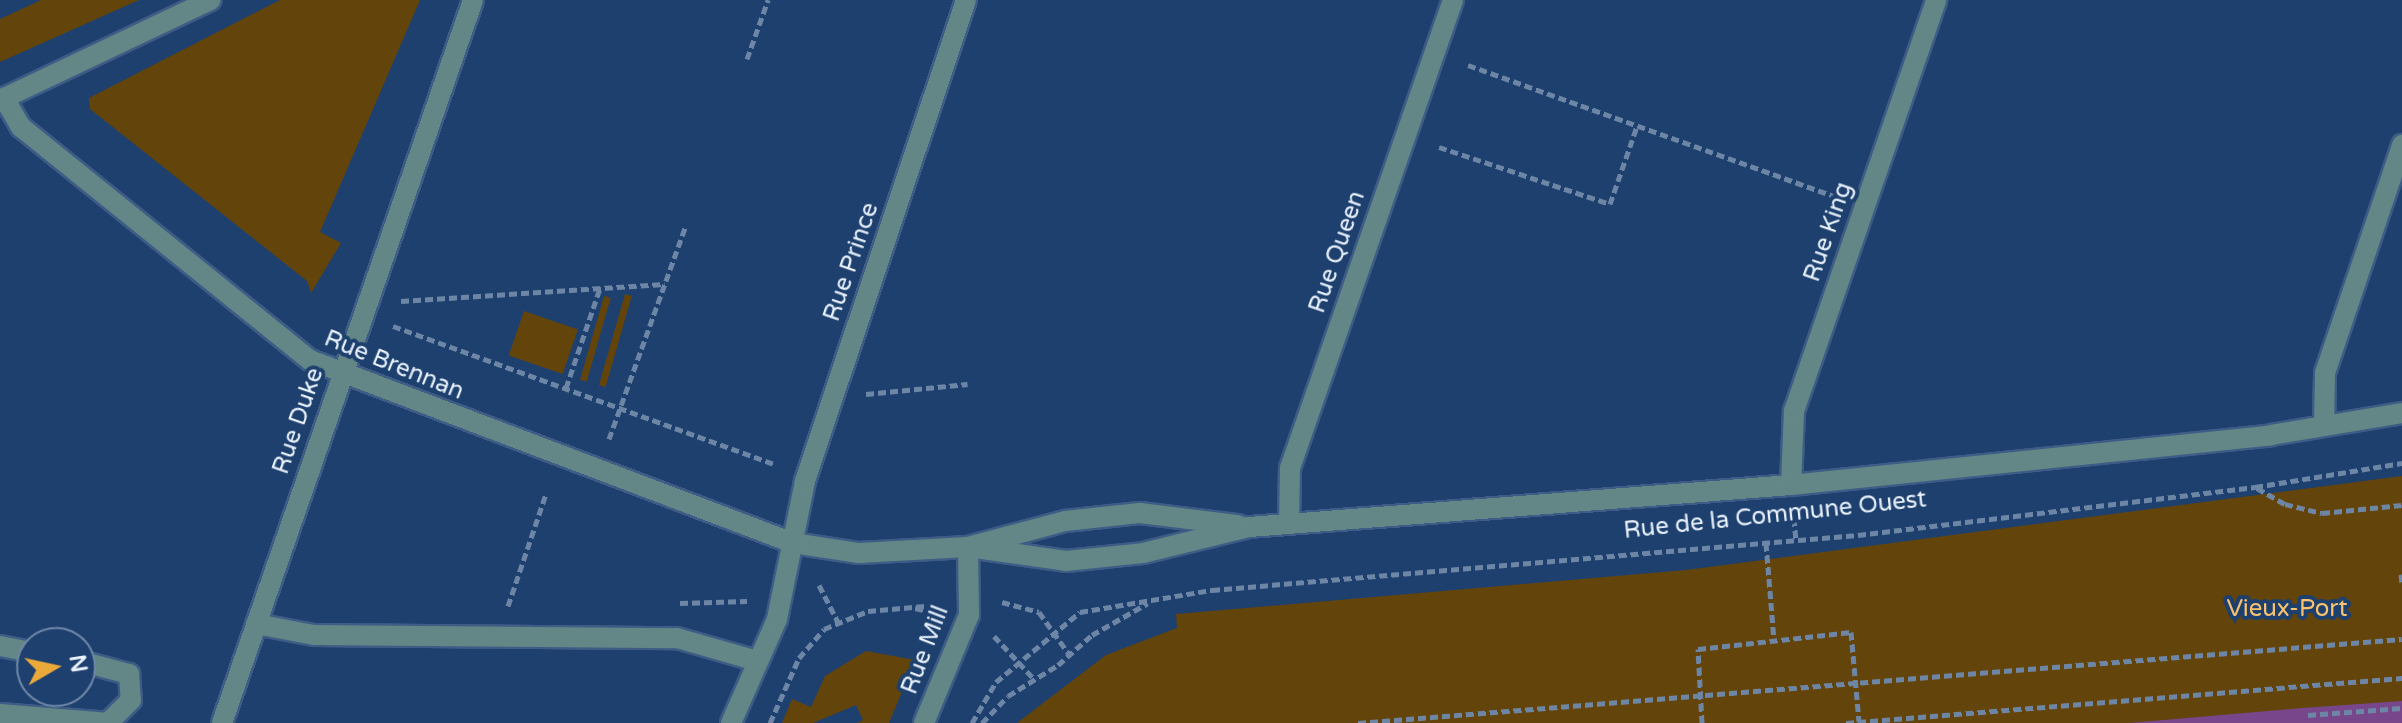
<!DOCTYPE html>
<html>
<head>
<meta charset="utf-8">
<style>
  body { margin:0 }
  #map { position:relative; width:2402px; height:723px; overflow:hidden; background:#1e406e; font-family:"Varela Round",sans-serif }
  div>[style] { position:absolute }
  .green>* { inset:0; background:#63440b; transform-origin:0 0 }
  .water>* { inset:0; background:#78478b }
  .path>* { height:5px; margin-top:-2.5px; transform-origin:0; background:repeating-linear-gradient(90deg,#6e86a6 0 8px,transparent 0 12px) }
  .roads { filter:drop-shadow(2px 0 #3e5c85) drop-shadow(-2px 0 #3e5c85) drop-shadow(0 2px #3e5c85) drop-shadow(0 -2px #3e5c85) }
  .minor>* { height:20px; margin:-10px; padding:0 10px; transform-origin:10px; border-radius:10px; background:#638787 }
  span { translate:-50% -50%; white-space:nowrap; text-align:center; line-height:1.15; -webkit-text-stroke:8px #1e406e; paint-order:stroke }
  .street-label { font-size:24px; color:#e9f2fd }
  .park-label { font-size:24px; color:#f9c26f }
  .north { position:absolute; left:16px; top:627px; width:80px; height:80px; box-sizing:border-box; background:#1e406e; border:2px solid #6f87a7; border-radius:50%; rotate:81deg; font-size:22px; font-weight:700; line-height:32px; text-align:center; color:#e9f2fd }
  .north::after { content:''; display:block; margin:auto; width:28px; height:36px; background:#eba939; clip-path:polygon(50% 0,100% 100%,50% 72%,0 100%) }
</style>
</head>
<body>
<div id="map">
  <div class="green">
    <i style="clip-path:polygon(41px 0,139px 0,0 62px,0 19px)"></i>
    <i style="clip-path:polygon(280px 0,420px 0,320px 232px,341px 243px,311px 293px,307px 281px,90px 109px,89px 98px)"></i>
    <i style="left:625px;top:294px;width:7px;height:95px;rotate:16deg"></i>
    <i style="left:604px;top:296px;width:7px;height:87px;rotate:16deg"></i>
    <i style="left:524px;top:311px;width:57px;height:47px;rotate:19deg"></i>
    <i style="clip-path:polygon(2402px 476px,2402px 723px,1017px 723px,1106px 655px,1177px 628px,1176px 614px,1686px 570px)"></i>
    <i style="clip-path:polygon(866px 651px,915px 660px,889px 723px,857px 723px,863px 720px,856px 705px,813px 723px,782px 723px,792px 699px,811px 707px,825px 676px)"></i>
  </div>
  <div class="water">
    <i style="clip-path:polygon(2402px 701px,2402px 723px,2129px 723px,2302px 708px)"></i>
  </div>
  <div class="path">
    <i style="left:747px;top:59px;width:63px;rotate:-70.4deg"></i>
    <i style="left:1468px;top:65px;width:391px;rotate:19.7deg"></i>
    <i style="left:1439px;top:147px;width:180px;rotate:18.4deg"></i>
    <i style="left:1610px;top:204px;width:83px;rotate:-70.9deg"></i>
    <i style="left:401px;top:301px;width:264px;rotate:-3.7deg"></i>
    <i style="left:393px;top:326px;width:407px;rotate:19.9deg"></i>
    <i style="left:566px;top:388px;width:106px;rotate:-71.2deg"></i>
    <i style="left:866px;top:394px;width:102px;rotate:-5.6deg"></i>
    <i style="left:609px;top:439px;width:227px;rotate:-70.2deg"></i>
    <i style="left:2257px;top:488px;width:32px;rotate:30deg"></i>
    <i style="left:2285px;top:504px;width:38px;rotate:14deg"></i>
    <i style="left:2322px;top:513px;width:80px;rotate:-5.7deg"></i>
    <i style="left:1794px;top:518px;width:22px;rotate:85deg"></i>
    <i style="left:1766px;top:543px;width:98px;rotate:85.3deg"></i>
    <i style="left:2401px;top:574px;width:9px;rotate:84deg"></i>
    <i style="left:819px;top:585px;width:42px;rotate:62.8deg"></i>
    <i style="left:1002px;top:602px;width:38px;rotate:15deg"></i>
    <i style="left:1039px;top:612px;width:52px;rotate:54.5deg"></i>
    <i style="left:680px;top:603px;width:67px;rotate:-1.7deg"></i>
    <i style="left:508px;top:606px;width:118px;rotate:-71.3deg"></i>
    <i style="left:915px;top:608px;width:22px;rotate:13deg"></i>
    <i style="left:994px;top:636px;width:60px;rotate:47deg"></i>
    <i style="left:2308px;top:715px;width:94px;rotate:-4.3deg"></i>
    <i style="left:770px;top:723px;width:71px;rotate:-66deg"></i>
    <i style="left:799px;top:658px;width:38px;rotate:-49deg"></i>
    <i style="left:824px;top:629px;width:48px;rotate:-22.2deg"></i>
    <i style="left:868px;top:611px;width:68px;rotate:-5deg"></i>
    <i style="left:972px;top:723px;width:48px;rotate:-59.7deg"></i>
    <i style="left:996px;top:682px;width:109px;rotate:-39.8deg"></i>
    <i style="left:1080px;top:612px;width:134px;rotate:-9.5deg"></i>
    <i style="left:1212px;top:590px;width:648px;rotate:-4.87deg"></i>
    <i style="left:1858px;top:535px;width:400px;rotate:-6.9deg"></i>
    <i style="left:2255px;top:487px;width:149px;rotate:-9.3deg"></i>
    <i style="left:982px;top:723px;width:37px;rotate:-46deg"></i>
    <i style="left:1008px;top:696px;width:59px;rotate:-31.8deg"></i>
    <i style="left:1058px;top:665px;width:45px;rotate:-41.4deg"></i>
    <i style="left:1092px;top:635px;width:64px;rotate:-29.7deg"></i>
    <i style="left:1358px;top:723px;width:1047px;rotate:-4.6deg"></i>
    <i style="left:1702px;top:723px;width:74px;rotate:-93.1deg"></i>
    <i style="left:1698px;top:649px;width:154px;rotate:-6.3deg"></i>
    <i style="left:1851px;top:632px;width:90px;rotate:84.9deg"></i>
    <i style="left:1846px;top:723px;width:558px;rotate:-4.63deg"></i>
  </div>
  <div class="roads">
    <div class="minor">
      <i style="left:4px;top:98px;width:34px;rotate:60deg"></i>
      <i style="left:21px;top:127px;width:371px;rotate:38.9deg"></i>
      <i style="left:310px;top:360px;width:517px;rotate:20.75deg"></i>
      <i style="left:793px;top:543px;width:67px;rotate:8.6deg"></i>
      <i style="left:859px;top:553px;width:109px;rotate:-3.2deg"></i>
      <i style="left:968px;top:547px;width:100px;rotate:-15deg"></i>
      <i style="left:1065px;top:521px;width:75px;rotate:-6.1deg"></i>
      <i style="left:1140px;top:513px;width:99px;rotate:7deg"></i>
      <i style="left:0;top:100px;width:233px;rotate:-25.4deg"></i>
      <i style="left:2324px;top:426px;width:53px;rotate:-88.9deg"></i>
      <i style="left:2325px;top:373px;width:241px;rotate:-71.3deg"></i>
      <i style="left:1791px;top:485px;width:74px;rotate:-87.7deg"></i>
      <i style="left:1794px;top:411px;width:435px;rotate:-70.9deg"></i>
      <i style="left:1289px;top:524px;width:56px;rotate:-89deg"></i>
      <i style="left:1290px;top:468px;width:496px;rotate:-70.8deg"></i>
      <i style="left:968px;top:547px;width:99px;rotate:8.1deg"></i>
      <i style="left:1066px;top:561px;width:77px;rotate:-5.9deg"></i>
      <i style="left:1143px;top:553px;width:109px;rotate:-13.8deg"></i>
      <i style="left:1249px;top:527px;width:544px;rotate:-4.43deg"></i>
      <i style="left:1791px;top:485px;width:483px;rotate:-5.9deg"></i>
      <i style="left:2271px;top:435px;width:133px;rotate:-9.5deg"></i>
      <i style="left:256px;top:624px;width:59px;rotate:10.7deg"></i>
      <i style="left:314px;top:635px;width:363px;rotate:0.5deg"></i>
      <i style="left:677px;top:638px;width:83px;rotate:16deg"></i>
      <i style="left:0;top:646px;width:33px;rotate:11deg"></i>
      <i style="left:80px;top:661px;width:51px;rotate:14.9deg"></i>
      <i style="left:129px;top:674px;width:26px;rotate:86deg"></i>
      <i style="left:131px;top:700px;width:31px;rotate:135deg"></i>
      <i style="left:0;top:714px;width:109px;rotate:4.7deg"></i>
      <i style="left:222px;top:723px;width:765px;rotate:-70.85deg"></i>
      <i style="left:731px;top:723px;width:114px;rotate:-66.1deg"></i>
      <i style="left:777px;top:619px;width:141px;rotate:-78.5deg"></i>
      <i style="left:805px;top:481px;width:507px;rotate:-71.49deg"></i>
      <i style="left:924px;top:723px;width:117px;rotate:-67.4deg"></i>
      <i style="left:969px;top:615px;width:68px;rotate:-90.8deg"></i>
    </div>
  </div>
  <div class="street-label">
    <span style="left:1828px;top:232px;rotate:-71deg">Rue King</span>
    <span style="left:1337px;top:252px;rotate:-71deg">Rue Queen</span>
    <span style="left:851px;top:262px;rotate:-71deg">Rue Prince</span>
    <span style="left:394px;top:365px;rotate:22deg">Rue Brennan</span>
    <span style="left:298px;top:421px;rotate:-71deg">Rue Duke</span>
    <span style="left:1775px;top:515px;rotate:-6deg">Rue de la Commune Ouest</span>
    <span style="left:925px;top:650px;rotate:-69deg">Rue Mill</span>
  </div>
  <div class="park-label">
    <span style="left:2287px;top:609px">Vieux-Port</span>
  </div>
  <div class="north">N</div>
</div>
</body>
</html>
